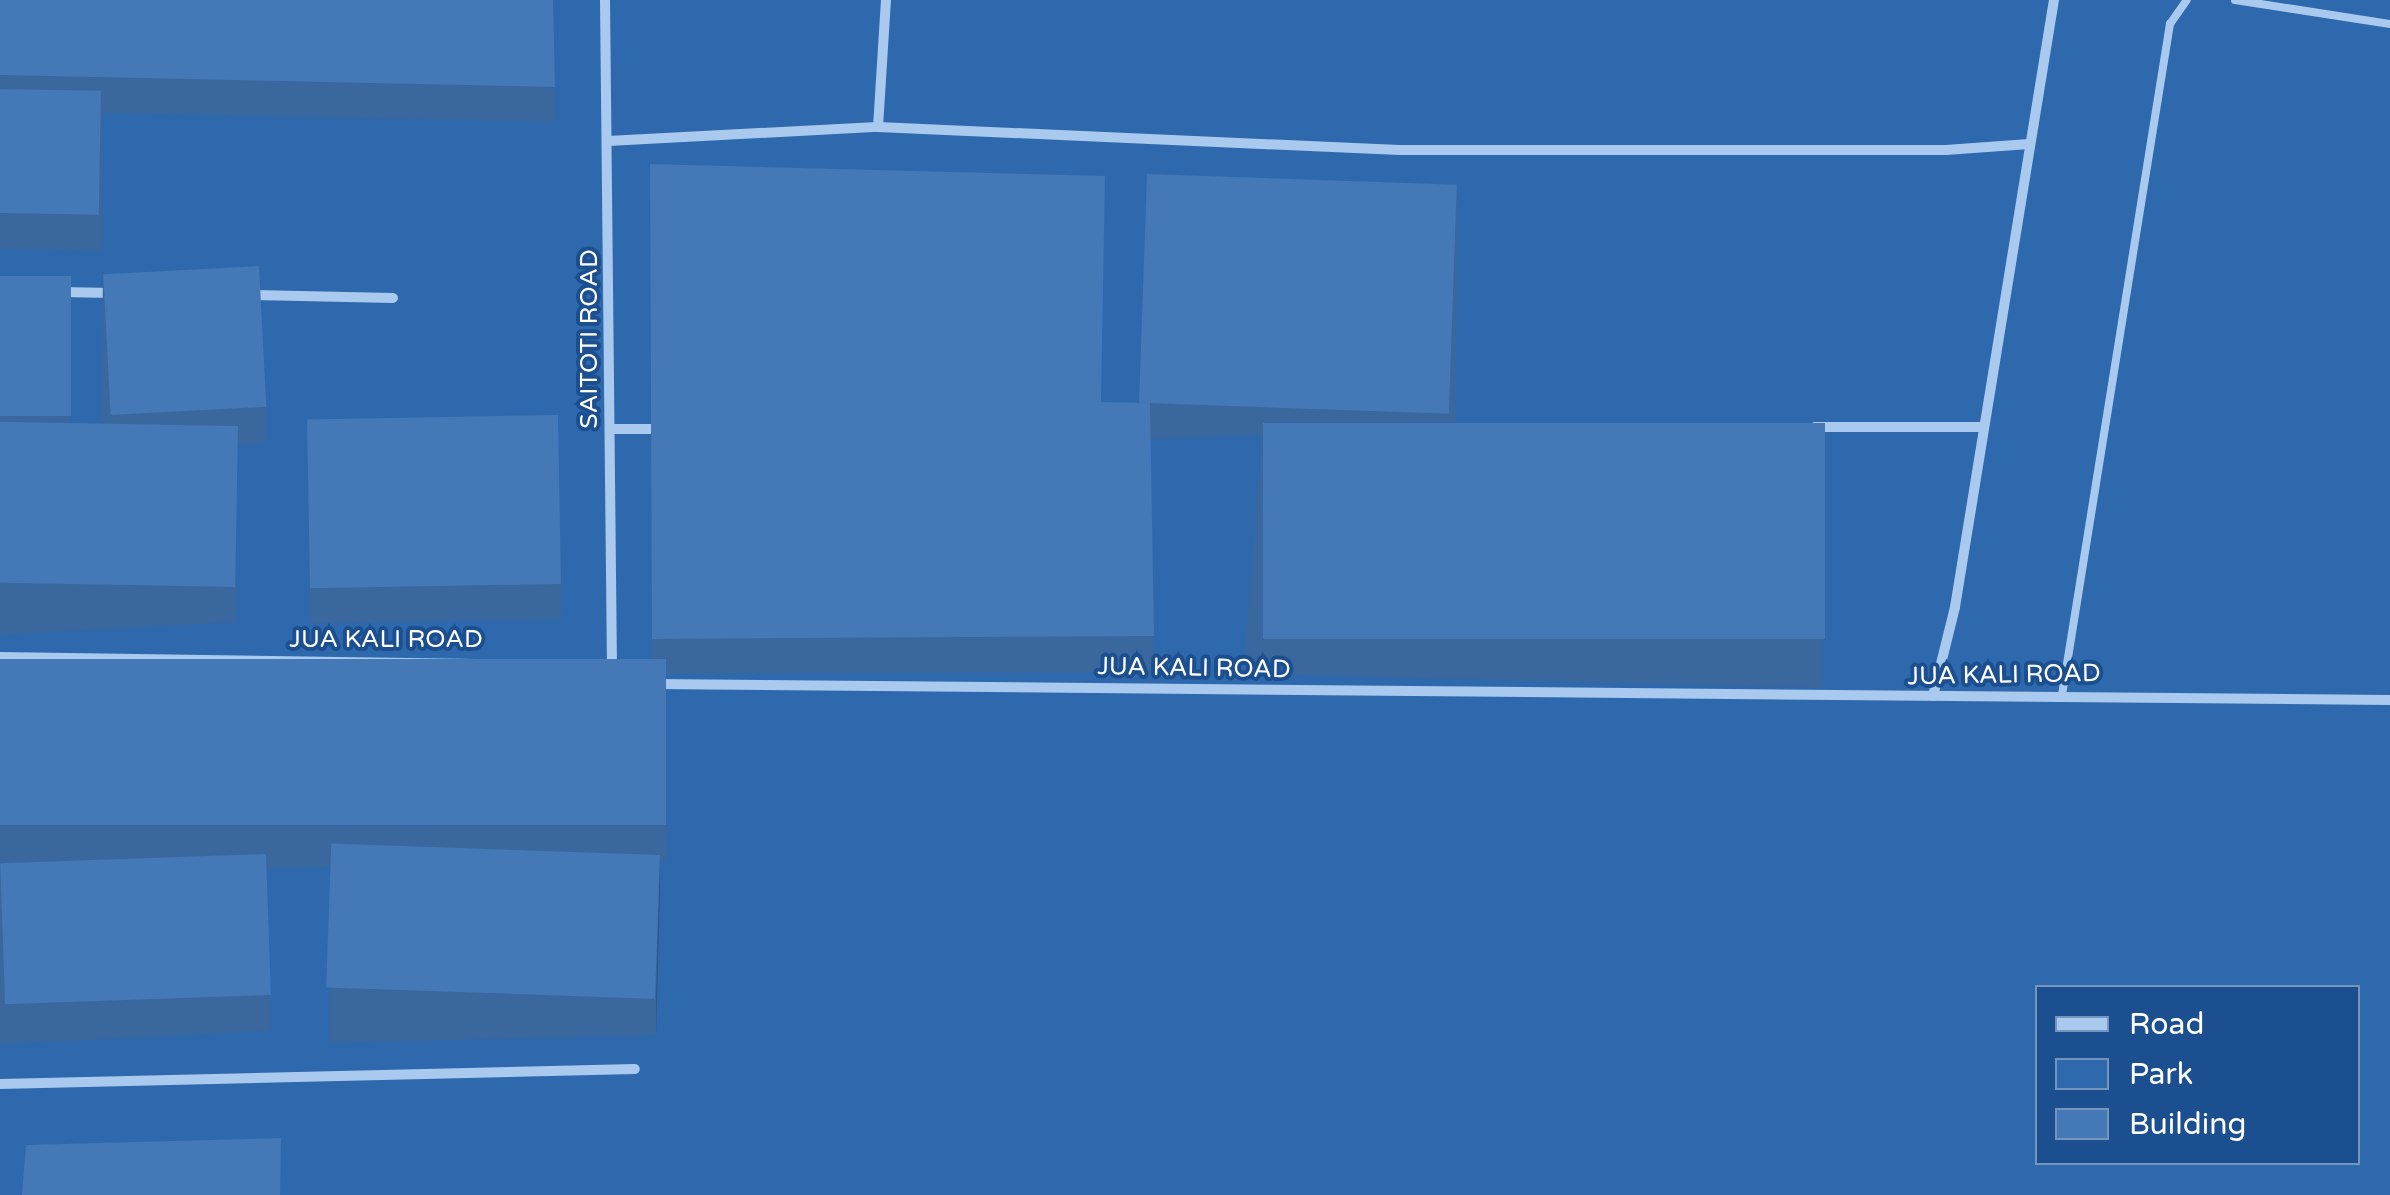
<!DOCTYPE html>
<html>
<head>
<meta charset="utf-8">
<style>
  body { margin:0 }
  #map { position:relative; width:2390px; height:1195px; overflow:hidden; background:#1b4f8f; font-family:"Varela Round",sans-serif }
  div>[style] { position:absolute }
  .green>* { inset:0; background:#2e69ad }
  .lane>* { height:8px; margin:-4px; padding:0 4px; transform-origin:4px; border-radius:4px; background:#a9c9ee }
  .street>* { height:10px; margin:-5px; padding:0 5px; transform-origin:5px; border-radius:5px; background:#a9c9ee }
  .wall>* { inset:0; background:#3a679d; transform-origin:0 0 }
  .shaded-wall>* { inset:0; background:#305480 }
  .building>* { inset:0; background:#4478b7; transform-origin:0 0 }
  span { translate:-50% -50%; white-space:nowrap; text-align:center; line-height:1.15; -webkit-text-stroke:8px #1b4f8f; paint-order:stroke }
  .street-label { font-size:25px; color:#fff }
  .legend { position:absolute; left:2035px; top:985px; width:325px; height:180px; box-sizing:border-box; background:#1b4f8f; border:2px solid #7695bc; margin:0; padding:12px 18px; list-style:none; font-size:30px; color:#fff }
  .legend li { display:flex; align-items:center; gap:20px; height:50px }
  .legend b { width:50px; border:2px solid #7695bc }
</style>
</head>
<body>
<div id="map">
  <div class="green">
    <i style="clip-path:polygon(evenodd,0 0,2390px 0,2390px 1195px,0 1195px,0 0,2038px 988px,2358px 988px,2358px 1162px,2038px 1162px,2038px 988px)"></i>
  </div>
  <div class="lane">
    <i style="left:2235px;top:0;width:157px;rotate:8.8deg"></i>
    <i style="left:2062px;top:695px;width:680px;rotate:-80.86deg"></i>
    <i style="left:2170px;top:24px;width:29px;rotate:-55deg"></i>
  </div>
  <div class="street">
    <i style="left:605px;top:0;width:674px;rotate:89.4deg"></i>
    <i style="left:878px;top:127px;width:522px;rotate:2.53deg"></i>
    <i style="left:1399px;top:150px;width:547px"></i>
    <i style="left:1946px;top:150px;width:83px;rotate:-4.1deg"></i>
    <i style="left:608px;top:141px;width:270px;rotate:-3deg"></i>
    <i style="left:878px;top:127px;width:127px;rotate:-86.4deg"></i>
    <i style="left:60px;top:292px;width:53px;rotate:1.1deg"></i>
    <i style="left:249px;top:295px;width:144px;rotate:1.2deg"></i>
    <i style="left:1815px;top:427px;width:169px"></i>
    <i style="left:610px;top:429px;width:53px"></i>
    <i style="left:0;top:657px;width:539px;rotate:0.85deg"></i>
    <i style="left:654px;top:684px;width:1736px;rotate:0.53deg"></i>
    <i style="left:1933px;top:696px;width:92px;rotate:-76.1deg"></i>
    <i style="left:1955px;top:607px;width:615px;rotate:-80.74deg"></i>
    <i style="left:0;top:1084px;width:635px;rotate:-1.35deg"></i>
  </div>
  <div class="wall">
    <i style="clip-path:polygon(0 0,553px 0,555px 122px,102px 113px,103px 251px,0 249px)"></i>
    <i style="clip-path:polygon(650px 164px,1102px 402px,1149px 403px,1457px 185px,1456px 423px,1825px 424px,1823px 688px,1246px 674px,1246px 638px,1262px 435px,1150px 439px,1154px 672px,666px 674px,667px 860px,660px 861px,656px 1035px,329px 1043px,331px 867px,266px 868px,271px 1031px,0 1044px,0 675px,652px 659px)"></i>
    <i style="clip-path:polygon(103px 273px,266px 407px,266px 443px,238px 444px,236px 622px,0 635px,0 282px,71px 276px,70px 438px,101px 436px)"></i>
    <i style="left:558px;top:415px;width:204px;height:251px;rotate:89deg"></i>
  </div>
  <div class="shaded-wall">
    <i style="clip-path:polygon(660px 855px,660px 891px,656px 1035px,656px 999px)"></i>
  </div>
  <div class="building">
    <i style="clip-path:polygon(0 0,553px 0,555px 87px,0 75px)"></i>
    <i style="left:0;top:89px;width:101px;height:124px;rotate:1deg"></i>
    <i style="clip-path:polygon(650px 164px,1105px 176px,1101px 402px,1150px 403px,1154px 636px,652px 639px)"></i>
    <i style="left:1147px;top:174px;width:310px;height:229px;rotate:2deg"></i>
    <i style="left:259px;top:266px;width:141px;height:156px;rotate:87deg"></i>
    <i style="left:71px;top:276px;width:140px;height:71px;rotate:90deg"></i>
    <i style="left:558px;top:415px;width:169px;height:251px;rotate:89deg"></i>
    <i style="left:1263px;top:423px;width:562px;height:216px"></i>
    <i style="left:238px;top:426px;width:161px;height:239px;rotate:91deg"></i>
    <i style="left:666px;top:659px;width:166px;height:666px;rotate:90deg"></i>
    <i style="left:266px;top:854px;width:141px;height:266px;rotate:88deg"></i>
    <i style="left:660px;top:855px;width:144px;height:329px;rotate:92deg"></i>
    <i style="clip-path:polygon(281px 1138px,280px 1195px,22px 1195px,26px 1145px)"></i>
  </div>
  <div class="street-label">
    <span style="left:589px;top:339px;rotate:-90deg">SAITOTI ROAD</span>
    <span style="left:386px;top:639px">JUA KALI ROAD</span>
    <span style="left:1194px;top:668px;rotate:1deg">JUA KALI ROAD</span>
    <span style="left:2004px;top:675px;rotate:-1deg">JUA KALI ROAD</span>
  </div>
  <ul class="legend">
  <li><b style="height:12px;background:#a9c9ee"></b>Road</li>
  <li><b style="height:28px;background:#2e69ad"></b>Park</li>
  <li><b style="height:28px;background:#4478b7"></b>Building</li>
  </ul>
</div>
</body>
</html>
